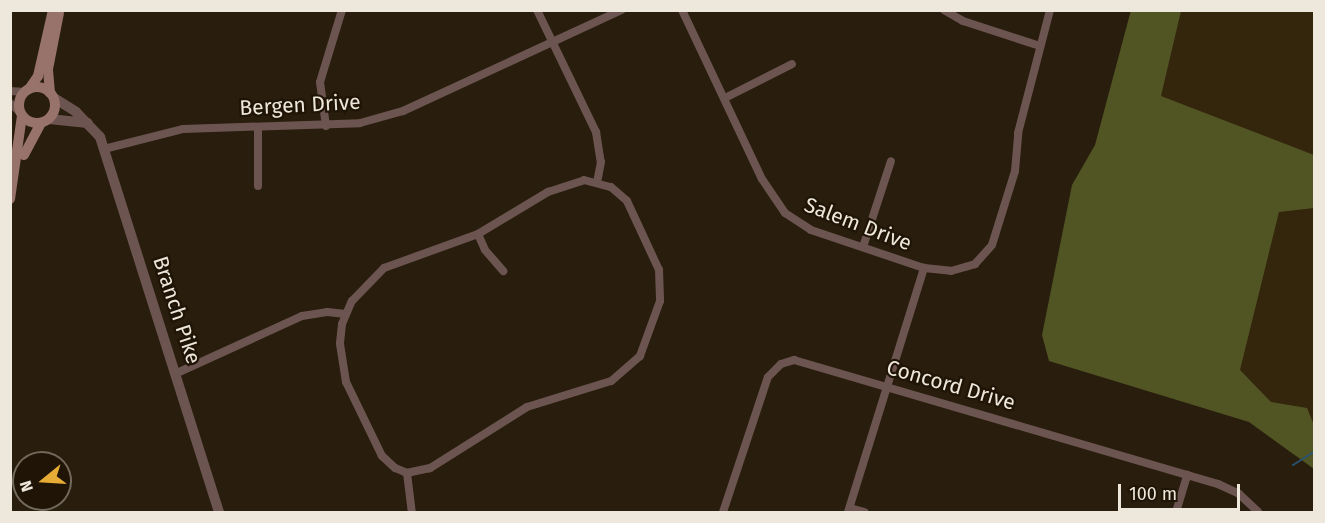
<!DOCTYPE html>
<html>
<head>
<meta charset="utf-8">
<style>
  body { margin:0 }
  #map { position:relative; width:1325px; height:523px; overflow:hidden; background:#291d0d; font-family:"Fira Sans",sans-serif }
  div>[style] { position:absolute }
  .built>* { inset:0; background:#34250d }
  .forest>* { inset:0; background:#515423 }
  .stream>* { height:2px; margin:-1px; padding:0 1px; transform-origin:1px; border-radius:1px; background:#285372 }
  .minor>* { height:8px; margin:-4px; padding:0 4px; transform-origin:4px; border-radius:4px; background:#6c5550 }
  .tertiary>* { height:10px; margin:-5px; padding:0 5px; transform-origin:5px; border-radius:5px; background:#6c5550 }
  .secondary>* { height:10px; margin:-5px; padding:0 5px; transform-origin:5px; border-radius:5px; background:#98736b }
  .secondary>.ring { margin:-5px; padding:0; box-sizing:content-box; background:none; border:10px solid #98736b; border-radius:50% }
  span { translate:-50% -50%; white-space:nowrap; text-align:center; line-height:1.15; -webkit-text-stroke:4.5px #1f1405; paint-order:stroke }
  .street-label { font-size:21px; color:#eee7dc }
  .frame { position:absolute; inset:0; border:12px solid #eee7dc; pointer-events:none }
  .north { position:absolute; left:12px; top:451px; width:60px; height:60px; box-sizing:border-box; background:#1f1405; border:2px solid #72685b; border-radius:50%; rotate:252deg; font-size:16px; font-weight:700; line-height:24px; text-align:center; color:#eee7dc }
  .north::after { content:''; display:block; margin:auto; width:21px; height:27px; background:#e6ac36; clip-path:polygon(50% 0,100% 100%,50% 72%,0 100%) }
  .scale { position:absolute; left:1118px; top:484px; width:122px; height:27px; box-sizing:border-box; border:3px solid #eee7dc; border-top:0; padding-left:8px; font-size:18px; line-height:21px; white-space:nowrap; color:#eee7dc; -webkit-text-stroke:4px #1f1405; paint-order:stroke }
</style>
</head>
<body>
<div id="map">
  <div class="built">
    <i style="clip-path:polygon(1133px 11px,1314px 11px,1314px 470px,1076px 238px)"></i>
  </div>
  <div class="forest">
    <i style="clip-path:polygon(1131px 10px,1181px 11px,1161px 96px,1314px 155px,1314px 208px,1279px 212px,1240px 370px,1271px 402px,1307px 408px,1314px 425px,1314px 469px,1249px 422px,1049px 361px,1042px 335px,1072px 185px,1095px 145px)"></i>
  </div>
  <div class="stream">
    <i style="left:1293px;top:465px;width:25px;rotate:-32deg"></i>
  </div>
  <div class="minor">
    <i style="left:537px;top:10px;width:136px;rotate:64.2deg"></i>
    <i style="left:596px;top:132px;width:30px;rotate:81deg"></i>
    <i style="left:601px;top:162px;width:20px;rotate:101deg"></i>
    <i style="left:682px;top:10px;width:187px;rotate:64.7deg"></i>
    <i style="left:762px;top:179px;width:41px;rotate:55.9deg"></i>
    <i style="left:785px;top:213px;width:31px;rotate:33deg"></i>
    <i style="left:811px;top:230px;width:119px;rotate:18.6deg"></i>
    <i style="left:924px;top:268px;width:27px;rotate:6deg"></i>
    <i style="left:951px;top:271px;width:25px;rotate:-16deg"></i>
    <i style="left:975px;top:264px;width:25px;rotate:-48deg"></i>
    <i style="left:992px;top:245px;width:77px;rotate:-72.7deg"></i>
    <i style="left:1015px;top:171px;width:38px;rotate:-85deg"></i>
    <i style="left:1018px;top:133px;width:127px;rotate:-75.4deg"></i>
    <i style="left:944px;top:10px;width:22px;rotate:30deg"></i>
    <i style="left:963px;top:21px;width:81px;rotate:18deg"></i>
    <i style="left:10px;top:91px;width:15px;rotate:4deg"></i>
    <i style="left:725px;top:98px;width:75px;rotate:-26.9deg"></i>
    <i style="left:10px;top:103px;width:13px;rotate:42deg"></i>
    <i style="left:326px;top:126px;width:44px;rotate:-97.8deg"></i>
    <i style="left:320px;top:82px;width:75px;rotate:-73deg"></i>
    <i style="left:104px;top:149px;width:81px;rotate:-14.2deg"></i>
    <i style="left:183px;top:129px;width:177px;rotate:-1.9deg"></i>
    <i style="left:360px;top:123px;width:45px;rotate:-15.6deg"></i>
    <i style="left:403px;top:111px;width:241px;rotate:-24.8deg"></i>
    <i style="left:584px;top:180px;width:28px;rotate:15deg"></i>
    <i style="left:611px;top:187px;width:21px;rotate:41deg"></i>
    <i style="left:627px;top:201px;width:76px;rotate:65.1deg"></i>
    <i style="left:659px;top:270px;width:31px;rotate:88deg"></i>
    <i style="left:660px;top:301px;width:59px;rotate:110deg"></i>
    <i style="left:640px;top:356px;width:38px;rotate:139deg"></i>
    <i style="left:611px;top:381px;width:88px;rotate:162.8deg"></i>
    <i style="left:527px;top:407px;width:115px;rotate:147.8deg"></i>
    <i style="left:430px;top:468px;width:24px;rotate:168deg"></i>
    <i style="left:407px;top:473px;width:13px;rotate:-157deg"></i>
    <i style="left:395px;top:468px;width:18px;rotate:-137deg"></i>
    <i style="left:382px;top:456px;width:82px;rotate:-115.9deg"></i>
    <i style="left:346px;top:382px;width:39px;rotate:-99deg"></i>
    <i style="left:340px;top:343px;width:19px;rotate:-84deg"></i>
    <i style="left:342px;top:324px;width:25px;rotate:-67deg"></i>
    <i style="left:352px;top:301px;width:46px;rotate:-45.9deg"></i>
    <i style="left:384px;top:268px;width:100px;rotate:-19.9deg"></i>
    <i style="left:478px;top:234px;width:82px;rotate:-31deg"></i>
    <i style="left:548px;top:192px;width:38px;rotate:-18deg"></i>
    <i style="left:258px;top:186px;width:59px;rotate:-90deg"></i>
    <i style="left:478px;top:234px;width:17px;rotate:66deg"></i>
    <i style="left:485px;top:250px;width:28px;rotate:49deg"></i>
    <i style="left:863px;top:247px;width:90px;rotate:-72deg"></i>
    <i style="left:177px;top:373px;width:137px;rotate:-24.5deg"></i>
    <i style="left:302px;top:316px;width:25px;rotate:-9deg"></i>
    <i style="left:327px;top:312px;width:19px;rotate:6deg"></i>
    <i style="left:407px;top:473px;width:39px;rotate:83deg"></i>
    <i style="left:850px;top:508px;width:15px;rotate:16deg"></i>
    <i style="left:723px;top:512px;width:142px;rotate:-71.6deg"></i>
    <i style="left:768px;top:377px;width:18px;rotate:-45deg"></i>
    <i style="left:781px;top:364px;width:14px;rotate:-17deg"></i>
    <i style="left:794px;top:360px;width:442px;rotate:16.3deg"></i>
    <i style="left:1218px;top:484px;width:23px;rotate:25deg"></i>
    <i style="left:1239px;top:494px;width:26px;rotate:43deg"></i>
    <i style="left:848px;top:512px;width:256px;rotate:-72.7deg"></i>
    <i style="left:1176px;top:512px;width:39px;rotate:-73deg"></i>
  </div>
  <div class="tertiary">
    <i style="left:54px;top:98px;width:26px;rotate:32deg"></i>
    <i style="left:76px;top:112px;width:35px;rotate:46deg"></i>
    <i style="left:100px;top:137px;width:393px;rotate:72.4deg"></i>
    <i style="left:49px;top:119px;width:39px;rotate:6deg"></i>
  </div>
  <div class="secondary">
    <i class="ring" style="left:19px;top:87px;width:26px;height:26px"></i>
    <i style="left:29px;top:89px;width:16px;rotate:-55deg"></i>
    <i style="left:38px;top:76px;width:68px;rotate:-77.2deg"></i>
    <i style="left:50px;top:93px;width:24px;rotate:-95deg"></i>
    <i style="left:48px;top:69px;width:57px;rotate:-78.9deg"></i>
    <i style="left:24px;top:155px;width:36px;rotate:-62deg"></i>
    <i style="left:10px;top:199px;width:84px;rotate:-81.8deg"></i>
  </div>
  <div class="street-label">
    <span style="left:300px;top:105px;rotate:-3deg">Bergen Drive</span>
    <span style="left:858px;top:224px;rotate:21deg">Salem Drive</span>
    <span style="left:177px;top:310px;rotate:72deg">Branch Pike</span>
    <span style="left:951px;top:385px;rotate:16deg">Concord Drive</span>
  </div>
  <div class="frame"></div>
  <div class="north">N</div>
  <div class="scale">100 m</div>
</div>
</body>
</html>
